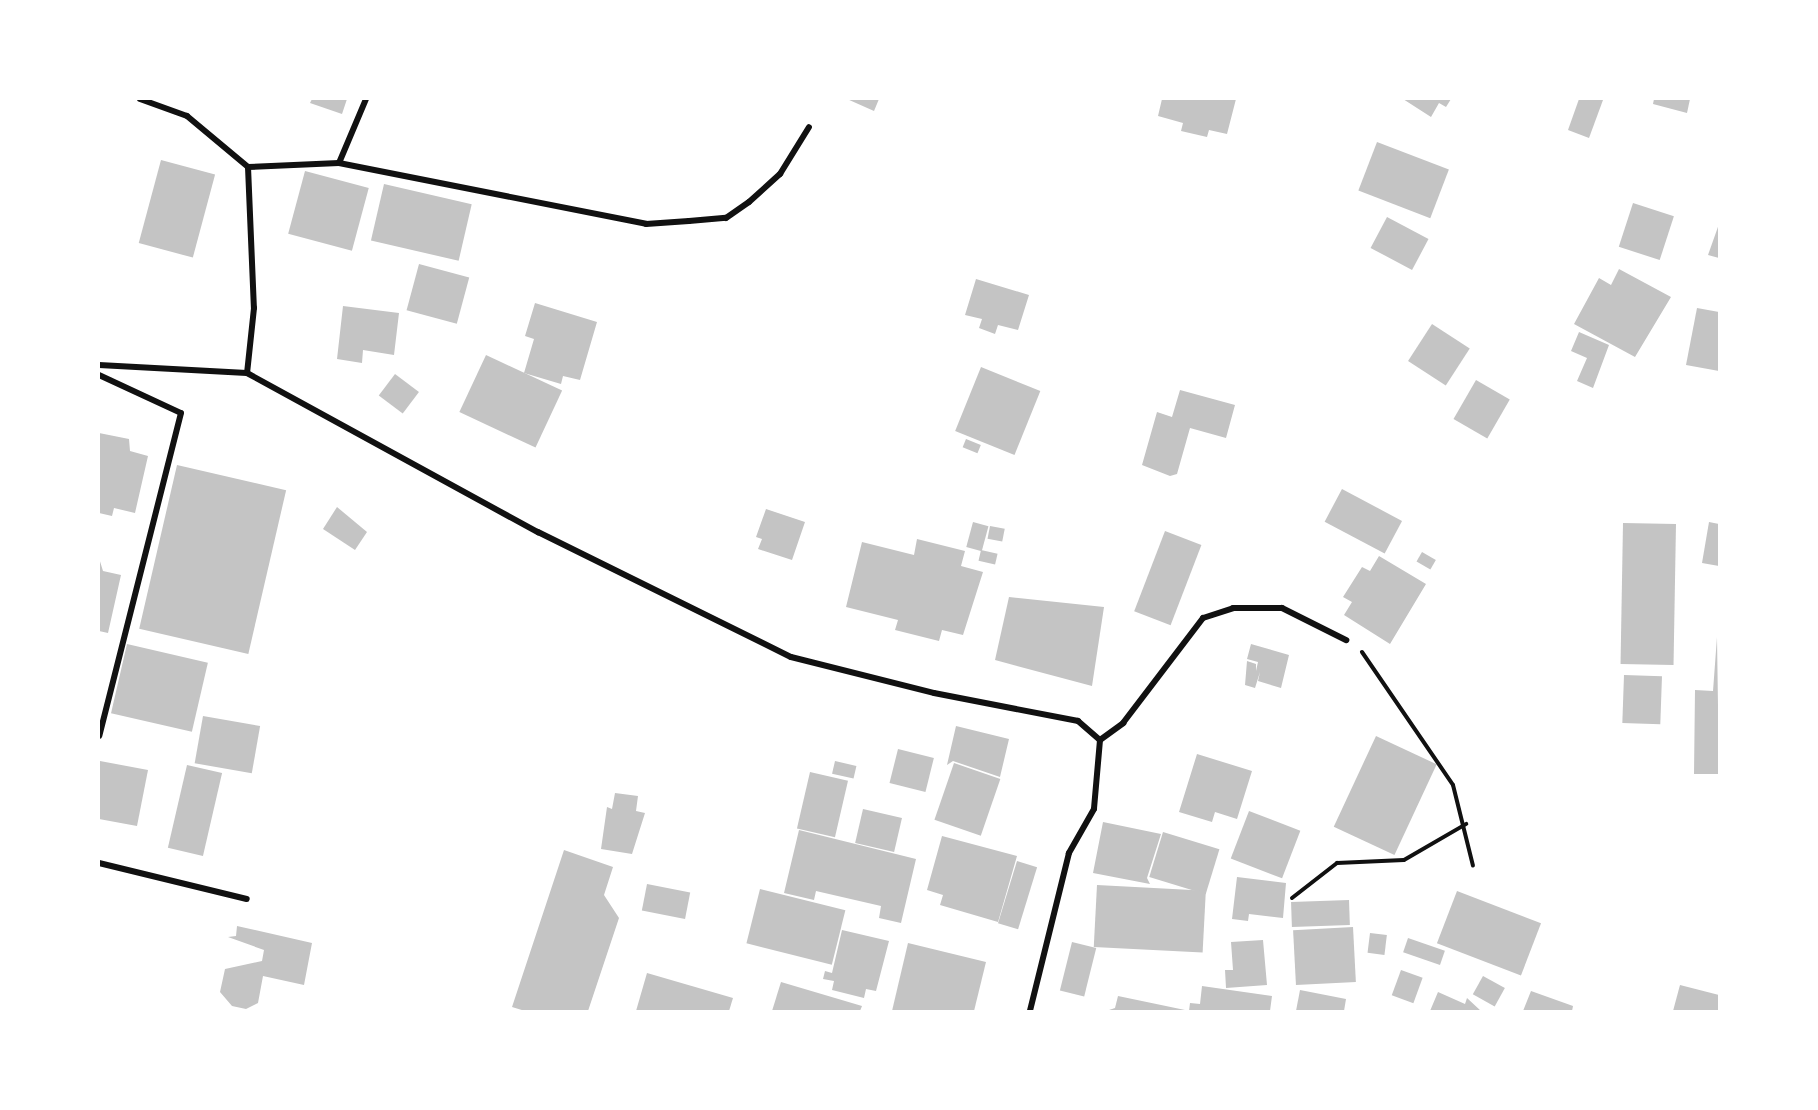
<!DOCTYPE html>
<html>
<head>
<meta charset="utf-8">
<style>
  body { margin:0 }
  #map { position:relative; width:1818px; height:1110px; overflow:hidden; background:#fff; font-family:Cabin,sans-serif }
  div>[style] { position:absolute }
  .building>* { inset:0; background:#c4c4c4; transform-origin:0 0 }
  .path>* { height:4px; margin:-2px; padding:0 2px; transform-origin:2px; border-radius:2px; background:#111 }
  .minor>* { height:6px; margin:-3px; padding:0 3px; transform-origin:3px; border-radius:3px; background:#111 }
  span { translate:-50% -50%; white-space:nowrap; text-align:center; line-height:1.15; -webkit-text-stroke:5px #fff; paint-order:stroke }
  .frame { position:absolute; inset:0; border:100px solid #fff; pointer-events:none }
</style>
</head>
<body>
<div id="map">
  <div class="building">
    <i style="clip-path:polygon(312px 99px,347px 99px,342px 114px,310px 103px)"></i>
    <i style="clip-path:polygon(847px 99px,879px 99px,874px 111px)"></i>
    <i style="clip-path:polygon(1162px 99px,1236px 99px,1227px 134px,1209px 130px,1207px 137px,1181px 131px,1183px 123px,1158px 116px)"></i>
    <i style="clip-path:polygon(1403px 99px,1451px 99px,1446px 107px,1439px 103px,1431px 117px)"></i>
    <i style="clip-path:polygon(1579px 99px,1603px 100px,1589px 138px,1568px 130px)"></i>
    <i style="clip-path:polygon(1654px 99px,1690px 99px,1687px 113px,1653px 104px)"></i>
    <i style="left:1377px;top:142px;width:77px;height:52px;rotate:21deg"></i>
    <i style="left:161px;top:160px;width:56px;height:86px;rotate:15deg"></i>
    <i style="left:305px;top:171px;width:66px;height:65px;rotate:15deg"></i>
    <i style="left:384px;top:184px;width:90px;height:58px;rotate:13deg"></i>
    <i style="left:1633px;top:203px;width:43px;height:46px;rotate:18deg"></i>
    <i style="left:1387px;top:217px;width:47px;height:35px;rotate:28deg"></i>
    <i style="clip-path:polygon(1719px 224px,1719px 258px,1708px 255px)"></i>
    <i style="left:419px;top:264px;width:52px;height:48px;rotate:15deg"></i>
    <i style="clip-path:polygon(1619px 269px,1671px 297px,1635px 357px,1574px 324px,1599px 278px,1611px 285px)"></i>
    <i style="clip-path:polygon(976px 279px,1029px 295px,1018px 330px,998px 325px,995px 334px,979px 328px,982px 319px,965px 315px)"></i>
    <i style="clip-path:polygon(535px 303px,597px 322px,580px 380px,563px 376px,561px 384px,524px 373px,534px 339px,525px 336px)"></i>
    <i style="clip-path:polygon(343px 306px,399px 313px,394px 355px,363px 350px,362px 363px,337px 359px)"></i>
    <i style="clip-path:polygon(1697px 308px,1719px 312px,1719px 371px,1686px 365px)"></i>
    <i style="left:1432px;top:324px;width:45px;height:44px;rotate:33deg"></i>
    <i style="clip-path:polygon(1579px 332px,1609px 345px,1593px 388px,1577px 381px,1587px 358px,1571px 351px)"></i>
    <i style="left:486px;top:355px;width:84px;height:63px;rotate:25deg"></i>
    <i style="left:981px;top:367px;width:64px;height:69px;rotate:22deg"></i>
    <i style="left:395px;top:374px;width:30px;height:27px;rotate:37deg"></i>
    <i style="left:1476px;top:380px;width:39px;height:45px;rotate:30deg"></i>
    <i style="clip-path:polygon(1180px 390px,1235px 405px,1226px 438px,1190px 428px,1177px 474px,1170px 476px,1142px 465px,1157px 412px,1172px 417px)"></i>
    <i style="clip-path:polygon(99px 433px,129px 439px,130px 451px,148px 456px,135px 513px,114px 508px,112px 516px,99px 513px)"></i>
    <i style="left:966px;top:439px;width:16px;height:9px;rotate:22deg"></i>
    <i style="left:177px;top:465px;width:112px;height:168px;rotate:13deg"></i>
    <i style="left:1342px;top:489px;width:68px;height:37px;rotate:28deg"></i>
    <i style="clip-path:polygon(337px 507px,367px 532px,355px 550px,323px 529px)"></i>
    <i style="clip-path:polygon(766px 509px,805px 522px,792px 560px,758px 549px,762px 539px,756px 537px)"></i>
    <i style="left:973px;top:522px;width:16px;height:26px;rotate:15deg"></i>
    <i style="clip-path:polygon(1709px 522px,1719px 524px,1719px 566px,1702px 563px)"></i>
    <i style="left:1623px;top:523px;width:53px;height:141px;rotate:1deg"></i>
    <i style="left:990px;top:526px;width:15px;height:13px;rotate:11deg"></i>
    <i style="left:1165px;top:531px;width:39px;height:86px;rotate:21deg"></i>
    <i style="clip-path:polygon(917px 539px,965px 551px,961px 566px,983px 572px,963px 635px,942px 630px,939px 641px,895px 630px,898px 620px,846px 607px,862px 542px,914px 555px)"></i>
    <i style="left:981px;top:550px;width:17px;height:11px;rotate:13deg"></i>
    <i style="left:1422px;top:552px;width:16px;height:11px;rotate:30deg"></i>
    <i style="clip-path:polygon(1379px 556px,1426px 584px,1390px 644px,1344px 615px,1352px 602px,1343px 597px,1362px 567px,1370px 571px)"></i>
    <i style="clip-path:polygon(99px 558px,103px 571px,121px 575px,108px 633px,99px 631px)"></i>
    <i style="clip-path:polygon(1009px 597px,1104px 607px,1092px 686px,995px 660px)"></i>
    <i style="clip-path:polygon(1717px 637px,1719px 774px,1694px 774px,1695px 690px,1713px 691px)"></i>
    <i style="left:127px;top:644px;width:83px;height:71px;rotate:13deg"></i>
    <i style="clip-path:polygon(1251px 644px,1289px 655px,1281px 688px,1258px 681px,1260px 672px,1255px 688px,1245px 685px,1247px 661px,1256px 664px,1256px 671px,1258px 662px,1247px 659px)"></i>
    <i style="left:1624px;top:675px;width:38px;height:48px;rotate:2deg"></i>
    <i style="left:203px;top:716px;width:58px;height:48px;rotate:10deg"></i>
    <i style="clip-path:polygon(956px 726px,1009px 739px,1000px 777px,953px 761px,947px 765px)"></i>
    <i style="left:1376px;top:736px;width:67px;height:100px;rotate:25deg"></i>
    <i style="left:898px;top:749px;width:37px;height:35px;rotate:14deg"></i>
    <i style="clip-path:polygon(1197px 754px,1252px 771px,1237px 819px,1215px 812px,1212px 822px,1179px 812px)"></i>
    <i style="clip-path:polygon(100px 761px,148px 770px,137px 826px,99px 819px)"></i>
    <i style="left:835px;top:761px;width:22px;height:13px;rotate:13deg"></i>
    <i style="left:954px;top:763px;width:49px;height:60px;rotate:19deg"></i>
    <i style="left:187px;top:765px;width:36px;height:85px;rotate:13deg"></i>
    <i style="left:810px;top:772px;width:39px;height:58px;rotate:13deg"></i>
    <i style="clip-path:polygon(615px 793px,638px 796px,636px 811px,645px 813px,632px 854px,601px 849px,607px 807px,612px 809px)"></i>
    <i style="left:863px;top:809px;width:40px;height:35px;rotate:13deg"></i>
    <i style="left:1249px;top:811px;width:55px;height:51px;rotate:21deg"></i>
    <i style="clip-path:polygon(1103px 822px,1161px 834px,1147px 878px,1150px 884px,1093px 873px)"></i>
    <i style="clip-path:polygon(799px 830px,916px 859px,901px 923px,879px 918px,881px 906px,816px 891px,814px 900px,784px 893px)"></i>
    <i style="left:1163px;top:832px;width:59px;height:47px;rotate:17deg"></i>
    <i style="clip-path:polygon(942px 836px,1017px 856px,998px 922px,940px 905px,943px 895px,927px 890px)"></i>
    <i style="clip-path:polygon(564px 850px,613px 867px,604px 895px,619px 918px,588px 1011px,525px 1011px,512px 1007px)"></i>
    <i style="left:1017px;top:861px;width:21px;height:65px;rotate:17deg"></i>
    <i style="clip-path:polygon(1237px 877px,1286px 883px,1283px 918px,1249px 914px,1248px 921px,1232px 919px)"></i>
    <i style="left:647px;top:884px;width:44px;height:27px;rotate:11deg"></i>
    <i style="left:1097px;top:885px;width:109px;height:62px;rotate:3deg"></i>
    <i style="left:760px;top:889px;width:88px;height:56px;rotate:14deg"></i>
    <i style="left:1457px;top:891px;width:90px;height:56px;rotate:21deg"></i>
    <i style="left:1349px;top:900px;width:25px;height:58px;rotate:88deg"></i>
    <i style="clip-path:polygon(237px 926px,312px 943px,304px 985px,263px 976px,258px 1003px,246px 1009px,232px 1006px,220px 992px,225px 969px,262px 961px,264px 950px,228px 937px,236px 936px)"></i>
    <i style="left:1353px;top:927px;width:55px;height:60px;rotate:87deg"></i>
    <i style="clip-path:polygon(842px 930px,889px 941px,876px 991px,866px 989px,864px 998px,832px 990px,834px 981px,823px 979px,825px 971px,832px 973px)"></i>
    <i style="left:1370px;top:933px;width:17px;height:20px;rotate:7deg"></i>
    <i style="left:1408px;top:938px;width:39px;height:15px;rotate:19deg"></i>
    <i style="clip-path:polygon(1263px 940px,1267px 985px,1226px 988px,1225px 970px,1233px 970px,1231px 942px)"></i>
    <i style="left:1072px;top:942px;width:25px;height:50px;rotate:14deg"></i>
    <i style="clip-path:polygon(908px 943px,986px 962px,974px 1011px,892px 1011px)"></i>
    <i style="left:1401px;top:970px;width:23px;height:27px;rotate:20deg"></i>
    <i style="clip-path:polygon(647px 973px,733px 998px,729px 1011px,636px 1011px)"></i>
    <i style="left:1483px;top:976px;width:25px;height:21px;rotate:29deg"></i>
    <i style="clip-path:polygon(781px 982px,862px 1006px,860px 1011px,772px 1011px)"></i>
    <i style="clip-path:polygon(1680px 985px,1719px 995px,1719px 1011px,1673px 1011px)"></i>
    <i style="clip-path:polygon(1202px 986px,1272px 996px,1270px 1011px,1189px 1011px,1190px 1003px,1200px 1004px)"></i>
    <i style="clip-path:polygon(1300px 990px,1346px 999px,1344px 1011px,1296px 1011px)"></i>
    <i style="clip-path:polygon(1531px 991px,1573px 1006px,1572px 1011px,1523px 1011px)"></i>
    <i style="clip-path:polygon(1438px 992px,1465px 1004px,1467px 998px,1481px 1011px,1430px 1011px)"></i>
    <i style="clip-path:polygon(1118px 996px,1185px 1010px,1185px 1011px,1106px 1011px,1115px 1008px)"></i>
  </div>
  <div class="path">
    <i style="left:1362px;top:652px;width:161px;rotate:55.6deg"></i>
    <i style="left:1453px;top:785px;width:83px;rotate:76.1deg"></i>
    <i style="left:1292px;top:898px;width:57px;rotate:-37.9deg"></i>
    <i style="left:1337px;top:863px;width:67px;rotate:-2.6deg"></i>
    <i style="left:1404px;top:860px;width:72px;rotate:-30.1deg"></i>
  </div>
  <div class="minor">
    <i style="left:140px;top:99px;width:50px;rotate:19.9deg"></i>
    <i style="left:187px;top:116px;width:80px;rotate:39.9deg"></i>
    <i style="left:248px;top:167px;width:141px;rotate:87.6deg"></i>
    <i style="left:254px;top:308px;width:65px;rotate:96.1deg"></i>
    <i style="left:339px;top:163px;width:69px;rotate:-67.1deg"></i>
    <i style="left:248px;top:167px;width:91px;rotate:-2.5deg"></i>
    <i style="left:339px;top:163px;width:313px;rotate:11.2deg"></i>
    <i style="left:646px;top:224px;width:43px;rotate:-4deg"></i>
    <i style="left:689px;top:221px;width:37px;rotate:-5deg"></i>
    <i style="left:726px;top:218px;width:28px;rotate:-35deg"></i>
    <i style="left:749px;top:202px;width:42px;rotate:-42.1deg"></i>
    <i style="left:780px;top:174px;width:55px;rotate:-58.3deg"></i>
    <i style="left:99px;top:365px;width:148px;rotate:3.1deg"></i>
    <i style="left:247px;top:373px;width:332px;rotate:28.7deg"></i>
    <i style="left:538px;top:532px;width:282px;rotate:26.3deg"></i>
    <i style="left:791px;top:657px;width:147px;rotate:14.1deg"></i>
    <i style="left:934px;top:693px;width:147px;rotate:11deg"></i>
    <i style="left:1078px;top:721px;width:29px;rotate:41deg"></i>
    <i style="left:1100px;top:740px;width:69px;rotate:95deg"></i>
    <i style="left:1094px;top:809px;width:51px;rotate:119.6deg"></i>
    <i style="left:1069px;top:853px;width:163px;rotate:103.9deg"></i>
    <i style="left:99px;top:375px;width:90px;rotate:24.9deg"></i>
    <i style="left:181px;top:413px;width:333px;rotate:104.2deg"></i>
    <i style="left:1100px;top:740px;width:29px;rotate:-36deg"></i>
    <i style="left:1123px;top:723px;width:132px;rotate:-52.7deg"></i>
    <i style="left:1203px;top:618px;width:32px;rotate:-18deg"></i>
    <i style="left:1233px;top:608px;width:49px"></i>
    <i style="left:1282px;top:608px;width:72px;rotate:26.6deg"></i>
    <i style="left:99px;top:863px;width:152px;rotate:13.7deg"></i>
  </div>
  <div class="frame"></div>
</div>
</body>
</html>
